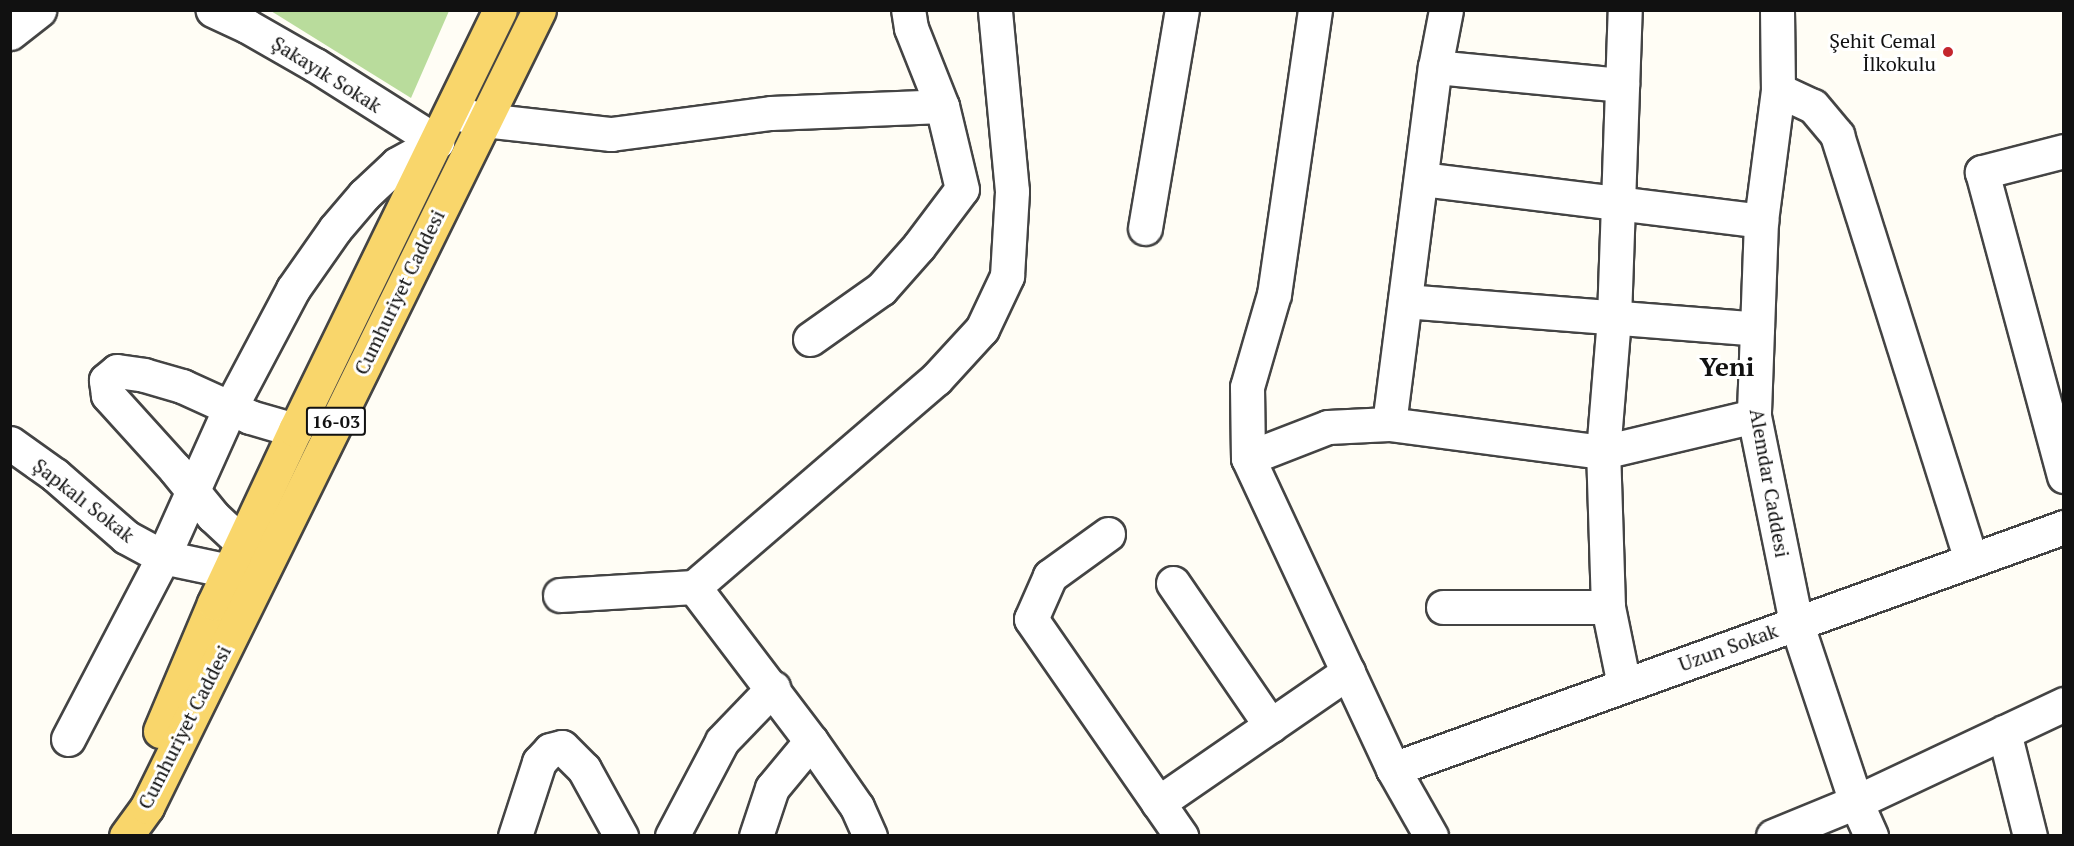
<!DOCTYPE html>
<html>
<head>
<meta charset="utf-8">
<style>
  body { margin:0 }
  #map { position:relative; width:2074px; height:846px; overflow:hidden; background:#fffdf5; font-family:"PT Serif",serif }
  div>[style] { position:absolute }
  .forest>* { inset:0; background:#b9dc9c }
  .roads { filter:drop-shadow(2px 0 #444) drop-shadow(-2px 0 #444) drop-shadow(0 2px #444) drop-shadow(0 -2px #444) }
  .minor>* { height:33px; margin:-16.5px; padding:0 16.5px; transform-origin:16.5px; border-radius:16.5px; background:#fff }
  .major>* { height:33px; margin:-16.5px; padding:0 16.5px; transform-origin:16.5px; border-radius:16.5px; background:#f9d66b }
  .dots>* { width:16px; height:16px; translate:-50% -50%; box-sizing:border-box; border:3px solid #fff; border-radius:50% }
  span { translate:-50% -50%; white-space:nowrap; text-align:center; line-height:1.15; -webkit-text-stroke:6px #fff; paint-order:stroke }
  .shield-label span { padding:2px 4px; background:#fff; border:2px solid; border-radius:4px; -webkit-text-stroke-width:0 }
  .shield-label { font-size:18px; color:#111; font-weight:700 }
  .poi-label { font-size:20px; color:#111 }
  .right { translate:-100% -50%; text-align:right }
  .street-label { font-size:20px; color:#111 }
  .district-label { font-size:26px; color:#111; font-weight:700 }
  .frame { position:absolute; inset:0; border:12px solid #111; pointer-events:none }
</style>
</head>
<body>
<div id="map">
  <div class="forest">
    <i style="clip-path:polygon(271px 11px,449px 10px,449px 11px,411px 98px)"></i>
  </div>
  <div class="roads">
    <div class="minor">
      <i style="left:1315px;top:10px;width:287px;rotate:98.2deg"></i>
      <i style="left:1274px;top:294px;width:97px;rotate:106.2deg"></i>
      <i style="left:1247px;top:387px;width:71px;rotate:89.2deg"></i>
      <i style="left:1248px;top:458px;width:343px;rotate:65deg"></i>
      <i style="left:1393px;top:769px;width:77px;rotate:60.4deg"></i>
      <i style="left:1777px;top:10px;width:80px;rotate:89.3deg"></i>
      <i style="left:1778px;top:90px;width:132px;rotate:97.4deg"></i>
      <i style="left:1761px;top:221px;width:195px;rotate:92.1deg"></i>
      <i style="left:1754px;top:416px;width:210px;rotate:78.5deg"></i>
      <i style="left:1796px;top:622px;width:190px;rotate:71.6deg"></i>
      <i style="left:1856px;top:802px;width:37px;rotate:66deg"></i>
      <i style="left:10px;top:33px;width:37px;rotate:-38deg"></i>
      <i style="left:1435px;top:67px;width:188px;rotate:5.5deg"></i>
      <i style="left:1778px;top:90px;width:38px;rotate:25deg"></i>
      <i style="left:1813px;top:106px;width:38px;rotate:50deg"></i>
      <i style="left:1837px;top:135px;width:445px;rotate:72.5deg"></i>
      <i style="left:452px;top:112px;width:33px;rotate:14deg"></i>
      <i style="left:484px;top:120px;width:128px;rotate:6.3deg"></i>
      <i style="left:611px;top:134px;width:161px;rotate:-7.5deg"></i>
      <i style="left:771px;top:113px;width:171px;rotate:-2.3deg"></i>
      <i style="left:2064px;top:151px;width:85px;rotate:165.6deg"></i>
      <i style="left:1982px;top:172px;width:315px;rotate:74.9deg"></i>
      <i style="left:1421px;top:179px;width:343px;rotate:7deg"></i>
      <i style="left:1145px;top:228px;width:221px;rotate:-80.4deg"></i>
      <i style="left:1405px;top:301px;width:353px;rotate:4.5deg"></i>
      <i style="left:810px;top:339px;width:87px;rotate:-35.2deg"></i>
      <i style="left:881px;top:289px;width:57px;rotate:-48.5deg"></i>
      <i style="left:919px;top:246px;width:71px;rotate:-53deg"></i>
      <i style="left:962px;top:189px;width:85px;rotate:-103.5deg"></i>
      <i style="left:942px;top:106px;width:84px;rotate:-111.7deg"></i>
      <i style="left:911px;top:28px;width:18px;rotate:-99deg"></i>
      <i style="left:1389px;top:424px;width:360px;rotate:-82.7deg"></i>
      <i style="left:1435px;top:67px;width:58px;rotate:-79.1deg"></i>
      <i style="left:10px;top:443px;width:55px;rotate:35.4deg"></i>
      <i style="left:55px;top:475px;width:94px;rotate:41.1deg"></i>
      <i style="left:126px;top:537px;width:42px;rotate:28.4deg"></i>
      <i style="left:163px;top:557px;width:67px;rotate:12deg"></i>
      <i style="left:1248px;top:458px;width:86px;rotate:-21.2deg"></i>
      <i style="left:1328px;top:427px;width:61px;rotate:-2.8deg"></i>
      <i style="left:1389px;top:424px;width:216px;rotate:7.5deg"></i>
      <i style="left:1603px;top:452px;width:155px;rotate:-13.4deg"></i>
      <i style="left:1108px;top:534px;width:72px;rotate:144.1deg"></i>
      <i style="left:1050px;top:576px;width:47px;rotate:113.8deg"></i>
      <i style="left:1031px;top:619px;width:264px;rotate:55.3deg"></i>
      <i style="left:242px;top:543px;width:40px;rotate:-137deg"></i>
      <i style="left:213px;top:516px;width:60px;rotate:-129deg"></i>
      <i style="left:175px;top:469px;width:100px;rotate:-132.2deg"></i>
      <i style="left:108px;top:395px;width:15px;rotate:-98deg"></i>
      <i style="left:106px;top:380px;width:14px;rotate:-39deg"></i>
      <i style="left:117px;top:371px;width:27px;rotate:8deg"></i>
      <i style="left:144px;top:375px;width:40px;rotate:16deg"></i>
      <i style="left:182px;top:386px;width:75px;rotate:24.5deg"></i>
      <i style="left:250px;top:417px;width:47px;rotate:16.1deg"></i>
      <i style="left:1173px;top:583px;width:173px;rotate:55.6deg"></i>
      <i style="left:694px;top:587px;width:319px;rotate:-40.7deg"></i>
      <i style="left:936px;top:379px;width:68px;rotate:-47.4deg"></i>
      <i style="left:982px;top:329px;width:59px;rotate:-64.7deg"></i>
      <i style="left:1007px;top:276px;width:85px;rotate:-86.6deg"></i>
      <i style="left:1012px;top:191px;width:182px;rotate:-95.4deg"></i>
      <i style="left:560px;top:595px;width:134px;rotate:-3.4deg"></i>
      <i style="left:694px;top:587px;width:193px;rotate:52.8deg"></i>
      <i style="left:811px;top:741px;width:61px;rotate:129.7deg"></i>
      <i style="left:772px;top:788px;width:51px;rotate:108.4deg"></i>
      <i style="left:1443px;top:607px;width:165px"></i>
      <i style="left:1624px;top:685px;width:80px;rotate:-101.6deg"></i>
      <i style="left:1608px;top:607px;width:155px;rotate:-91.8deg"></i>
      <i style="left:1603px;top:452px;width:134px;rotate:-85.3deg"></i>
      <i style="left:1614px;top:318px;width:308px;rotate:-88deg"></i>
      <i style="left:2004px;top:732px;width:107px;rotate:76deg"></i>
      <i style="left:68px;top:739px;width:205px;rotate:-62.4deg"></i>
      <i style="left:163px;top:557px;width:163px;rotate:-65.8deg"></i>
      <i style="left:230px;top:408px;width:135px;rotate:-62.1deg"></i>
      <i style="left:293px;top:289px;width:73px;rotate:-55deg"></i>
      <i style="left:335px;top:229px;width:45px;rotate:-49.5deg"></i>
      <i style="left:364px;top:195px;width:45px;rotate:-43.2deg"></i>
      <i style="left:397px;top:164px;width:46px;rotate:-28.8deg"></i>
      <i style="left:437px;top:142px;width:144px;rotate:-147.7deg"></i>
      <i style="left:315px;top:65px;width:78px;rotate:-150.2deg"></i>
      <i style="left:247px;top:26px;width:38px;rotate:-155deg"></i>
      <i style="left:811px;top:741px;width:80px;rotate:55.1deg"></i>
      <i style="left:857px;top:807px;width:32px;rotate:66deg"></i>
      <i style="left:1393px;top:769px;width:713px;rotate:-19.83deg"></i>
      <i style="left:1158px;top:803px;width:231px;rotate:-34.6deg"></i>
      <i style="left:515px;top:836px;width:78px;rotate:-72deg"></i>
      <i style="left:539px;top:762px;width:16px;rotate:-47deg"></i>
      <i style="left:550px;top:750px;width:12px;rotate:-14deg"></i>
      <i style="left:562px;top:747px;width:31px;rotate:45deg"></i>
      <i style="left:584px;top:769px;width:77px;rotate:61.1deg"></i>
      <i style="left:672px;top:836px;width:107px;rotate:-62.2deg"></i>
      <i style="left:722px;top:741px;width:74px;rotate:-46.1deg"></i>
      <i style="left:1773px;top:836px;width:90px;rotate:-22.3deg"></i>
      <i style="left:1856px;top:802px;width:230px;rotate:-25.2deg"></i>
    </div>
    <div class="major">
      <i style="left:160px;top:731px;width:139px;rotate:-67.1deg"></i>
      <i style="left:214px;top:603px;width:191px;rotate:-64.9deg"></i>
      <i style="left:295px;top:430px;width:467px;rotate:-64deg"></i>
      <i style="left:126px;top:836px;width:36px;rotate:-54deg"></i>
      <i style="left:147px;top:807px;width:888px;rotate:-63.81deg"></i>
    </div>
  </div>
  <div class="dots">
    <i style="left:1948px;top:52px;background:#c4262e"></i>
  </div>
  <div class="shield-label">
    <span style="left:336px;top:421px">16-03</span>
  </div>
  <div class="poi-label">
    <span class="right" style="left:1936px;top:52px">Şehit Cemal<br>İlkokulu</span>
  </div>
  <div class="street-label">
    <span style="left:327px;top:74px;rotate:32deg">Şakayık Sokak</span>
    <span style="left:399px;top:292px;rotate:-64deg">Cumhuriyet Caddesi</span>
    <span style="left:1770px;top:483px;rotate:80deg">Alemdar Caddesi</span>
    <span style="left:84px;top:500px;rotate:38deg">Şapkalı Sokak</span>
    <span style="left:1728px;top:647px;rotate:-20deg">Uzun Sokak</span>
    <span style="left:184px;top:727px;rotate:-63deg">Cumhuriyet Caddesi</span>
  </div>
  <div class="district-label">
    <span style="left:1727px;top:367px">Yeni</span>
  </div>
  <div class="frame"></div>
</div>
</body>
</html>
